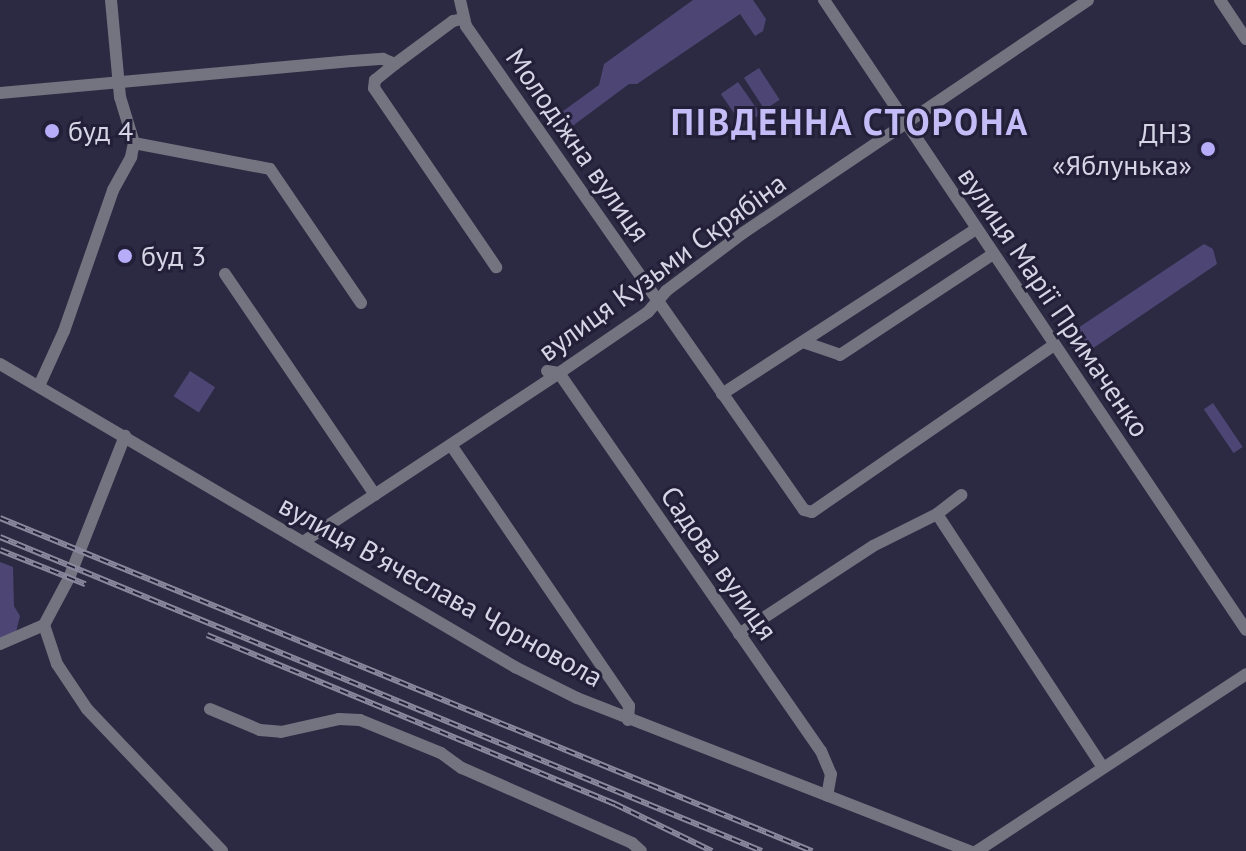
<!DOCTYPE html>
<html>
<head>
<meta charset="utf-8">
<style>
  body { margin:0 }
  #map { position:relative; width:1246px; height:851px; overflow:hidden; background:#2c2942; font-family:"PT Sans",sans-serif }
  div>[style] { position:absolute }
  .green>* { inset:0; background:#4d4675; transform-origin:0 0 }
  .minor>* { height:12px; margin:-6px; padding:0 6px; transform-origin:6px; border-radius:6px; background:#747380 }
  .rail>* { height:6px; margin-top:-3px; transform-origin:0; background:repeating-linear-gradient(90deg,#231f38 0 9px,#8a889d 0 18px); box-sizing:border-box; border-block:2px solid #8a889d }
  .dots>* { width:22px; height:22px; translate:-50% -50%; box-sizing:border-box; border:4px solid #231f38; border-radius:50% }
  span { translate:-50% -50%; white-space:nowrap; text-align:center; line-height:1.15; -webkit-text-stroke:6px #231f38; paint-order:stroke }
  .poi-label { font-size:28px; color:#d6d5e6 }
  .left { translate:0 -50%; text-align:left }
  .right { translate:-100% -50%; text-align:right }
  .street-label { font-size:28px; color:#d6d5e6 }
  .district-label { font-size:36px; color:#c3bcf6; font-weight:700; letter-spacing:2px }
</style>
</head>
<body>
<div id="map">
  <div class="green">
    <i style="clip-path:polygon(693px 0,753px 0,766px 19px,763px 31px,755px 36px,740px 14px,637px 84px,629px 84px,559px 136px,548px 122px,599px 85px,604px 64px)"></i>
    <i style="left:759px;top:68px;width:38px;height:18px;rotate:57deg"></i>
    <i style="left:738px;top:82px;width:39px;height:21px;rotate:55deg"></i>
    <i style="clip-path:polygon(1204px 244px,1213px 249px,1217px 264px,1083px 355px,1072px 351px,1069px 334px)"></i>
    <i style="left:190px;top:371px;width:30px;height:30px;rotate:33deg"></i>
    <i style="left:1213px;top:403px;width:53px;height:11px;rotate:56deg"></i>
    <i style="clip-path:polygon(0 562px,13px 567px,14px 606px,20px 616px,16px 632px,0 641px)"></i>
  </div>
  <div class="minor">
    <i style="left:460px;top:0;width:27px;rotate:77deg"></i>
    <i style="left:466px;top:26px;width:590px;rotate:55.07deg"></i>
    <i style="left:804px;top:510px;width:8px;rotate:14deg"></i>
    <i style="left:812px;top:512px;width:294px;rotate:-34.6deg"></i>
    <i style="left:824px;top:0;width:758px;rotate:56.18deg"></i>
    <i style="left:1220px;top:0;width:47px;rotate:56.3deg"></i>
    <i style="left:462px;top:19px;width:9px;rotate:167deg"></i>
    <i style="left:453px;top:21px;width:72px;rotate:143.4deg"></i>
    <i style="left:395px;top:64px;width:26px;rotate:141deg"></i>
    <i style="left:375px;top:80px;width:8px;rotate:97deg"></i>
    <i style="left:374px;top:88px;width:217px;rotate:55.7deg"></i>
    <i style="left:0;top:93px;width:353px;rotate:-5.2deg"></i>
    <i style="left:352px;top:61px;width:31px;rotate:-4deg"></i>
    <i style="left:383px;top:59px;width:13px;rotate:23deg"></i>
    <i style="left:134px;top:143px;width:138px;rotate:10.8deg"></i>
    <i style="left:270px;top:169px;width:162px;rotate:55.8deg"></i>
    <i style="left:225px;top:274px;width:267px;rotate:55.8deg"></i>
    <i style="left:803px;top:342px;width:39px;rotate:19deg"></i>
    <i style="left:840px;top:355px;width:183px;rotate:-33.4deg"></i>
    <i style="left:0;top:364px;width:598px;rotate:30.47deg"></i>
    <i style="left:515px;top:667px;width:69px;rotate:26.6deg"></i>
    <i style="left:577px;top:698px;width:422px;rotate:21.3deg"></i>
    <i style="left:547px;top:371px;width:12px;rotate:9deg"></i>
    <i style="left:559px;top:373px;width:460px;rotate:55.3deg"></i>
    <i style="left:821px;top:751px;width:25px;rotate:67deg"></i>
    <i style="left:831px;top:774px;width:22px;rotate:100deg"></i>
    <i style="left:39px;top:386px;width:60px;rotate:-65.6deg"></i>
    <i style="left:64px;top:331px;width:149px;rotate:-70.8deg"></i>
    <i style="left:113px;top:190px;width:38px;rotate:-61deg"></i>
    <i style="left:131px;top:157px;width:14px;rotate:-78deg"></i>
    <i style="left:134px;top:143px;width:48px;rotate:-106.9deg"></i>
    <i style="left:120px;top:97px;width:97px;rotate:-95.3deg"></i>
    <i style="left:722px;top:394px;width:303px;rotate:-33deg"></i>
    <i style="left:451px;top:445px;width:316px;rotate:55.7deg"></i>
    <i style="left:629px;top:706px;width:14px;rotate:94deg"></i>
    <i style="left:937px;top:514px;width:303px;rotate:56.8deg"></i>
    <i style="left:303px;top:542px;width:307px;rotate:-33.4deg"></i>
    <i style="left:559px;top:373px;width:108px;rotate:-34.4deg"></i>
    <i style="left:648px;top:312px;width:28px;rotate:-49deg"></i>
    <i style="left:666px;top:291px;width:96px;rotate:-37deg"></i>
    <i style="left:743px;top:233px;width:416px;rotate:-34deg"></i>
    <i style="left:44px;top:625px;width:41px;rotate:71.6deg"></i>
    <i style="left:57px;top:664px;width:54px;rotate:56.3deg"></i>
    <i style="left:87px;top:709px;width:196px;rotate:46.4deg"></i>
    <i style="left:739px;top:634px;width:160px;rotate:-33.3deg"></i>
    <i style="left:873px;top:546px;width:72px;rotate:-26.6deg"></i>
    <i style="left:937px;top:514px;width:31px;rotate:-38deg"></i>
    <i style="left:0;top:644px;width:48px;rotate:-23.4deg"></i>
    <i style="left:44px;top:625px;width:53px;rotate:-62deg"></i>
    <i style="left:69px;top:578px;width:153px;rotate:-68.5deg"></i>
    <i style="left:210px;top:709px;width:54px;rotate:22.8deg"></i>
    <i style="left:260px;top:730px;width:21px;rotate:5deg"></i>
    <i style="left:281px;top:732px;width:59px;rotate:-12.6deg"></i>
    <i style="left:339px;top:719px;width:21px;rotate:3deg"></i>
    <i style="left:360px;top:720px;width:87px;rotate:22.2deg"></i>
    <i style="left:441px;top:753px;width:26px;rotate:36deg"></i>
    <i style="left:462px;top:768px;width:186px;rotate:23.8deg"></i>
    <i style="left:632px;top:843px;width:12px;rotate:42deg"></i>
    <i style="left:977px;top:851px;width:322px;rotate:-33.3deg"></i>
  </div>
  <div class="rail">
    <i style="left:0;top:518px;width:878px;rotate:22.3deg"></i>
    <i style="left:0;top:537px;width:824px;rotate:22.4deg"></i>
    <i style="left:0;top:550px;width:92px;rotate:21.8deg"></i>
    <i style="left:207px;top:635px;width:442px;rotate:22.5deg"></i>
    <i style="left:615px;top:804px;width:108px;rotate:25.9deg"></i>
  </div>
  <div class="dots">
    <i style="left:52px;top:131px;background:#b6acf8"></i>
    <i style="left:1208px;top:149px;background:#b6acf8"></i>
    <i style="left:125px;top:256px;background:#b6acf8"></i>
  </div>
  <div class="poi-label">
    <span class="left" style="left:68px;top:131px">буд 4</span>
    <span class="right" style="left:1192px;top:149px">ДНЗ<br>«Яблунька»</span>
    <span class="left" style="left:141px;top:256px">буд 3</span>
  </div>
  <div class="street-label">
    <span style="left:578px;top:145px;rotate:55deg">Молодіжна вулиця</span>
    <span style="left:662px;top:267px;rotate:-36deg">вулиця Кузьми Скрябіна</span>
    <span style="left:1054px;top:302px;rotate:56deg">вулиця Марії Примаченко</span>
    <span style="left:719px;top:563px;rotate:55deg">Садова вулиця</span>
    <span style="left:441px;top:591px;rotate:29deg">вулиця Вʼячеслава Чорновола</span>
  </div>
  <div class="district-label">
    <span style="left:850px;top:122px">ПІВДЕННА СТОРОНА</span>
  </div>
</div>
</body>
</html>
